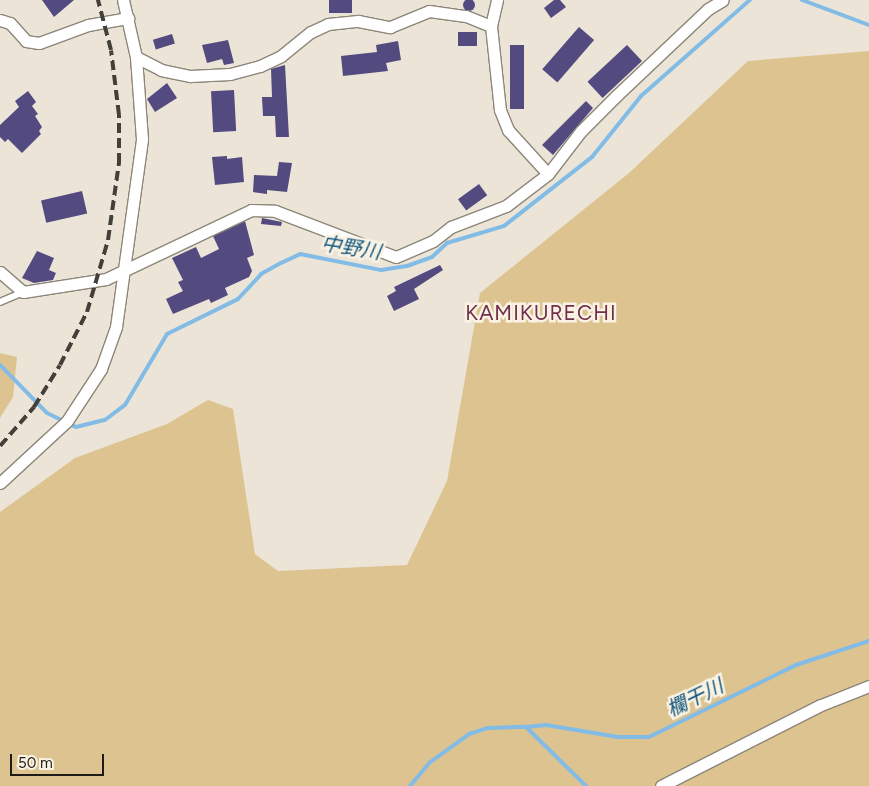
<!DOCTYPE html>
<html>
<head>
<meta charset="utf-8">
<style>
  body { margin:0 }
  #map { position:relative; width:869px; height:786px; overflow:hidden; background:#ece5d7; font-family:Figtree,"Noto Sans JP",sans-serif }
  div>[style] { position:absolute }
  .green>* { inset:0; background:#dcc390 }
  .stream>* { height:4px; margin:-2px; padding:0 2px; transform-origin:2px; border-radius:2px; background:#82bce6 }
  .building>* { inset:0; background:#534a80; transform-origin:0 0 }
  .round { border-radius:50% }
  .roads { filter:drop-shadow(1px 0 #8c8679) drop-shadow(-1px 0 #8c8679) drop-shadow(0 1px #8c8679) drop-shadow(0 -1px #8c8679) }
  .service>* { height:5.5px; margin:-2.75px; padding:0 2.75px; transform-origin:2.75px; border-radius:2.75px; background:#fff }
  .minor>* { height:11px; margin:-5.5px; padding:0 5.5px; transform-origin:5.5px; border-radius:5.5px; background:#fff }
  .rail>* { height:4px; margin-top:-2px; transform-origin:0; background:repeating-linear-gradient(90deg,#433f39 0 10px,transparent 0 15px) }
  span { translate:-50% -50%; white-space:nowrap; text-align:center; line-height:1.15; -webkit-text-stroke:5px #faf3e4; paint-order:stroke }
  .water-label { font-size:20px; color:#155981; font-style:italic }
  .quarter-label { font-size:21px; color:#712f4c; letter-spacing:1px }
  .scale { position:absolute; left:10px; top:754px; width:94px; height:22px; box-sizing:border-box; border:2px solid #1f1c17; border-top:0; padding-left:6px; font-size:15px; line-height:18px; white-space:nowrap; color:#1f1c17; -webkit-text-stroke:4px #faf3e4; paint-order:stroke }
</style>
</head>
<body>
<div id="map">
  <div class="green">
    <i style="clip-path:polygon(869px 51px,869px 786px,0 786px,0 512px,75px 458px,167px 424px,208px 400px,233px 409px,255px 554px,278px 571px,407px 565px,447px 481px,480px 293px,629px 173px,748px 61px)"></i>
    <i style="clip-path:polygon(0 353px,17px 357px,13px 397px,0 418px)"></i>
  </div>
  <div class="stream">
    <i style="left:802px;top:0;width:72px;rotate:20.5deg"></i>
    <i style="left:0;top:365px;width:67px;rotate:45.6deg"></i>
    <i style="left:47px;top:413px;width:32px;rotate:26deg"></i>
    <i style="left:76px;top:427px;width:30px;rotate:-14deg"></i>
    <i style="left:105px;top:420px;width:25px;rotate:-37deg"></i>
    <i style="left:125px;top:405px;width:82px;rotate:-59.4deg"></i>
    <i style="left:167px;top:334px;width:79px;rotate:-26.2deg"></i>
    <i style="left:238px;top:299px;width:34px;rotate:-47deg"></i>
    <i style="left:261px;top:274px;width:23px;rotate:-29deg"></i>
    <i style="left:281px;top:263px;width:21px;rotate:-25deg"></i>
    <i style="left:300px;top:254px;width:83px;rotate:11.2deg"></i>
    <i style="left:381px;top:270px;width:26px;rotate:-9deg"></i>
    <i style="left:407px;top:266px;width:27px;rotate:-20deg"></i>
    <i style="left:432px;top:257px;width:21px;rotate:-43deg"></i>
    <i style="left:447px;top:243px;width:59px;rotate:-16.6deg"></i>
    <i style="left:504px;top:226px;width:112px;rotate:-38.1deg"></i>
    <i style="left:592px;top:157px;width:78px;rotate:-51.2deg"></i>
    <i style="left:641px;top:96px;width:145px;rotate:-41.4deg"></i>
    <i style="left:526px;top:727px;width:20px;rotate:-6deg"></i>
    <i style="left:546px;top:725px;width:73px;rotate:9.5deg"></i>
    <i style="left:618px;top:737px;width:31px"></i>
    <i style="left:649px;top:737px;width:164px;rotate:-26.1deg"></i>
    <i style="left:796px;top:665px;width:77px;rotate:-18.2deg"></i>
    <i style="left:526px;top:727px;width:84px;rotate:44.5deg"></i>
    <i style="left:410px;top:786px;width:30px;rotate:-50deg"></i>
    <i style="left:429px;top:763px;width:49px;rotate:-35.9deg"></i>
    <i style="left:469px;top:734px;width:20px;rotate:-18deg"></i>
    <i style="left:488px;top:728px;width:38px;rotate:-2deg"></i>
  </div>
  <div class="building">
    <i class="round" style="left:463px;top:-1px;width:12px;height:12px"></i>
    <i style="clip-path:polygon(42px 0,74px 0,54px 17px)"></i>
    <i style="left:329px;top:0;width:23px;height:13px"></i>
    <i style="clip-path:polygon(554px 0,560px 0,566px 7px,551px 18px,544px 8px)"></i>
    <i style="left:579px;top:27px;width:20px;height:56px;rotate:41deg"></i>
    <i style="left:477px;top:32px;width:14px;height:19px;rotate:90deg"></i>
    <i style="left:172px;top:34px;width:10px;height:20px;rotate:73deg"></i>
    <i style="clip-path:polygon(228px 40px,234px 63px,224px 65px,222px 59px,207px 63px,202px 45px)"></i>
    <i style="clip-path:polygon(398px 41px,401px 60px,386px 63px,388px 71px,343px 76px,341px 56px,377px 52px,376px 45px)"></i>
    <i style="left:510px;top:45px;width:14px;height:64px"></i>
    <i style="left:627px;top:45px;width:22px;height:54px;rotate:47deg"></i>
    <i style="clip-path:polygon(285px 65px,289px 137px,276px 137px,275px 116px,263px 116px,262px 97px,272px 97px,271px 69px)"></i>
    <i style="clip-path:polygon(167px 83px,177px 98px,155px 112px,147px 99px)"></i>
    <i style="left:234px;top:90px;width:41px;height:23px;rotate:87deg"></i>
    <i style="clip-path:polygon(28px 91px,36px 102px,32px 106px,38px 114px,35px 116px,42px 127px,39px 131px,41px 134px,22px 153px,8px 139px,5px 142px,0 137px,0 125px,19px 107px,15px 101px)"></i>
    <i style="clip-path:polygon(586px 101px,593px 108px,553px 155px,542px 145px)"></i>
    <i style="clip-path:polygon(227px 156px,227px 159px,242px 157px,244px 182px,215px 185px,212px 157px)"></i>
    <i style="clip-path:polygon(279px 162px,292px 163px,287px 192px,267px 190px,267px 194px,253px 192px,254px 175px,277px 176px)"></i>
    <i style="left:479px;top:184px;width:14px;height:26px;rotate:54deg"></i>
    <i style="left:82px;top:191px;width:23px;height:42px;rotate:77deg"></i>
    <i style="clip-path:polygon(262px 218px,282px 222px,281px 226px,261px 224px)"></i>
    <i style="clip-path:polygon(245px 221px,254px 255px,247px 258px,252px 271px,249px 277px,225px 288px,228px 295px,211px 303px,209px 299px,173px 314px,166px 299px,183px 291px,178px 282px,183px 280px,172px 258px,196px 247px,201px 258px,219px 249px,213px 236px)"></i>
    <i style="clip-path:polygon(37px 251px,54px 258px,49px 270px,56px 273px,53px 280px,34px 283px,22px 278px)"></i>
    <i style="clip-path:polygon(440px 265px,443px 270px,414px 289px,419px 299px,394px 311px,387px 296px,396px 291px,394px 287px)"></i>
  </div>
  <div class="roads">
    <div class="service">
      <i style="left:0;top:302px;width:25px;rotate:-23deg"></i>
    </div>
    <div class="minor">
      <i style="left:497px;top:0;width:27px;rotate:103deg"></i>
      <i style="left:491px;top:26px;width:84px;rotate:83.9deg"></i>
      <i style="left:500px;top:110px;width:22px;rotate:68deg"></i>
      <i style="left:508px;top:130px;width:59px;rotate:47.7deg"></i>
      <i style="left:0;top:20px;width:10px;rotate:17deg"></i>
      <i style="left:10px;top:23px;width:24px;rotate:48deg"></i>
      <i style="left:26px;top:41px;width:13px;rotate:9deg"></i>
      <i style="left:39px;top:43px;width:52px;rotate:-20.2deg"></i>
      <i style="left:88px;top:25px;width:41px;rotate:-9.9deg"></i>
      <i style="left:136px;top:57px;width:28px;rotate:27deg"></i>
      <i style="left:161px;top:70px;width:30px;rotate:12deg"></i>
      <i style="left:190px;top:76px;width:40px;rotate:-2.9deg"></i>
      <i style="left:230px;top:74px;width:31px;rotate:-15deg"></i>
      <i style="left:260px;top:66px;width:23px;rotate:-25deg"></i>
      <i style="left:281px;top:56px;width:38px;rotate:-39deg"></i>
      <i style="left:311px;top:32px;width:19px;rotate:-25deg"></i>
      <i style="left:328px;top:24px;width:30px;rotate:-6deg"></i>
      <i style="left:358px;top:21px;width:33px;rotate:11deg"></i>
      <i style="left:390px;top:27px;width:42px;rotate:-22.3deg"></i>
      <i style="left:429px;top:11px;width:37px;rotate:8deg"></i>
      <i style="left:466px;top:16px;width:27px;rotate:22deg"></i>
      <i style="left:0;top:272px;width:30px;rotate:41deg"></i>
      <i style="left:23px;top:292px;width:84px;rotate:-8.9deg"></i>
      <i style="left:106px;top:279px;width:161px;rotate:-25.4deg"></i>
      <i style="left:251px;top:210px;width:24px;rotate:2deg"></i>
      <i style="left:275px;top:211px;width:129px;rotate:20.8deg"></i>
      <i style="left:396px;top:257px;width:40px;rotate:-23.4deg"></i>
      <i style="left:433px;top:241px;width:23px;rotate:-38deg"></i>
      <i style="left:451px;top:227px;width:59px;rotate:-20.9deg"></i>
      <i style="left:506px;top:206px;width:53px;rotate:-37.3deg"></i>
      <i style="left:548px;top:174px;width:54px;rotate:-52.5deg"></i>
      <i style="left:581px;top:131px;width:49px;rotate:-45deg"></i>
      <i style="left:616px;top:96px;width:127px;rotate:-43.4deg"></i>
      <i style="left:708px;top:9px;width:17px;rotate:-31deg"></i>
      <i style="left:0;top:483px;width:91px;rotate:-42.8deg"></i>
      <i style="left:67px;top:421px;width:62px;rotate:-56.8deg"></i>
      <i style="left:101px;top:369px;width:45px;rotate:-70.3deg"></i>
      <i style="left:116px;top:327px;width:190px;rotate:-82.1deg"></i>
      <i style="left:142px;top:139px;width:82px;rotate:-94.2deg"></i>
      <i style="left:136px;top:57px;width:58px;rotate:-102.8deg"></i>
      <i style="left:661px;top:786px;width:179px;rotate:-26.9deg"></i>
      <i style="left:821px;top:705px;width:52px;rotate:-21.6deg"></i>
    </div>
  </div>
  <div class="rail">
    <i style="left:0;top:446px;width:52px;rotate:-48.9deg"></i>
    <i style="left:34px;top:407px;width:49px;rotate:-58.2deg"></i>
    <i style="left:60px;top:365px;width:59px;rotate:-63deg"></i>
    <i style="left:87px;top:312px;width:75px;rotate:-73.7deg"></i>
    <i style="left:108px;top:240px;width:78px;rotate:-81.9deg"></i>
    <i style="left:119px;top:163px;width:48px;rotate:-90deg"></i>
    <i style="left:119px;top:115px;width:65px;rotate:-97deg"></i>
    <i style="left:111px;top:50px;width:52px;rotate:-104.6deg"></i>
  </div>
  <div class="water-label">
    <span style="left:351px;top:248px;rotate:9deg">中野川</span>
    <span style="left:695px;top:698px;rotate:-26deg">欄干川</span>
  </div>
  <div class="quarter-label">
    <span style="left:541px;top:313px">KAMIKURECHI</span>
  </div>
  <div class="scale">50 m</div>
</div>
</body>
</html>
